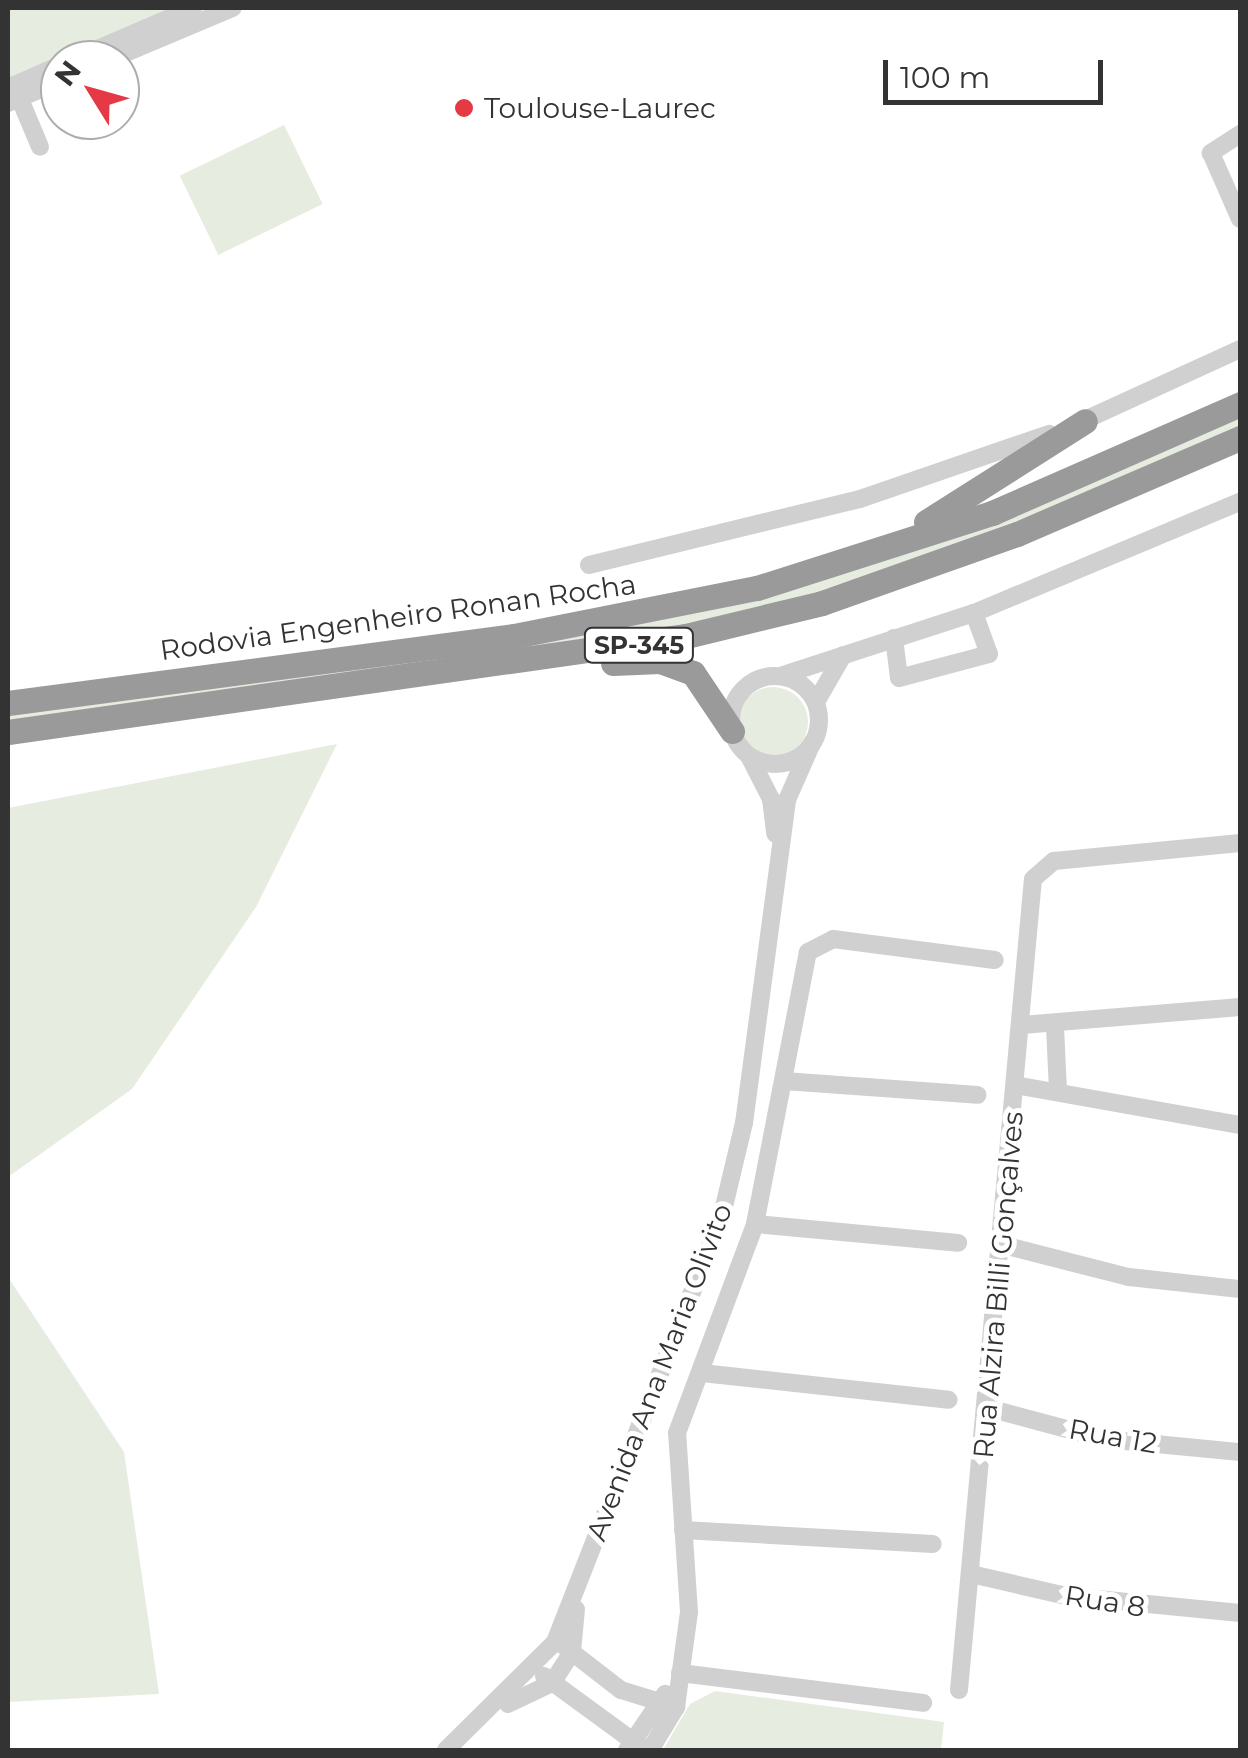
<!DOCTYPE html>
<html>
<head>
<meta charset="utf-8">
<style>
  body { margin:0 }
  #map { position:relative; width:1248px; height:1758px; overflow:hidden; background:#fff; font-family:Montserrat,sans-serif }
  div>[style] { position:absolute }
  .green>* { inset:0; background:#e6ecdf; transform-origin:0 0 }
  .round { border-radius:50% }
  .minor>* { height:18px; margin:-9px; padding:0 9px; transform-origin:9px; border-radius:9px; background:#d0d0d0 }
  .minor>.ring { margin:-9px; padding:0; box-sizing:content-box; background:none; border:18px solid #d0d0d0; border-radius:50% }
  .highway>* { height:25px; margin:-12.5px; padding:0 12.5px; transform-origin:12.5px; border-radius:12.5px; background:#9a9a9a }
  .dots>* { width:28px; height:28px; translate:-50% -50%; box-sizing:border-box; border:5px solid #fff; border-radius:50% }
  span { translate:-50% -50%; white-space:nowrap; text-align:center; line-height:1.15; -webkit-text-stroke:10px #fff; paint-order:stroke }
  .shield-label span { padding:2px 8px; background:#fff; border:2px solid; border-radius:8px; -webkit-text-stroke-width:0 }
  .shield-label { font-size:25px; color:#333; font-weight:700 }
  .poi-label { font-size:28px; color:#333 }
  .left { translate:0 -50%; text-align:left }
  .street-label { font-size:28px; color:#333 }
  .frame { position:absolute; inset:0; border:10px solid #333; pointer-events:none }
  .north { position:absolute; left:40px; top:40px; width:100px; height:100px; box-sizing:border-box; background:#fff; border:2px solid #adadad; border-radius:50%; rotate:307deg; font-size:28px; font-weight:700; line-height:40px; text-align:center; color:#333 }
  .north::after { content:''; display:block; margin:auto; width:35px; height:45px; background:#e63946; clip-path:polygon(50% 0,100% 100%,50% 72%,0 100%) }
  .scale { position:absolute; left:883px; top:60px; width:220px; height:45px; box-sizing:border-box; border:5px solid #333; border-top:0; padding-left:12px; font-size:30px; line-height:35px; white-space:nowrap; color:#333; -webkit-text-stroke:8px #fff; paint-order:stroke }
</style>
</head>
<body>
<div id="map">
  <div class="green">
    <i style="clip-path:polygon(8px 8px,174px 8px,8px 81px)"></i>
    <i style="left:284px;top:125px;width:88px;height:116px;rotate:64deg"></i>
    <i style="clip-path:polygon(1240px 414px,1240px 429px,1141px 474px,843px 586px,694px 625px,8px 724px,8px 710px,693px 611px)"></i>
    <i class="round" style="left:738px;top:687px;width:70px;height:70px"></i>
    <i style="clip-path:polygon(337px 744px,256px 907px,132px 1089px,8px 1177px,8px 808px)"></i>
    <i style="clip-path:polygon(8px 1277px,124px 1452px,159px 1694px,8px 1702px)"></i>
    <i style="clip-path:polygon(715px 1691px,944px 1722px,941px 1750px,663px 1750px,690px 1704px)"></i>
  </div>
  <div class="minor">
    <i style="left:72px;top:60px;width:132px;rotate:-23.3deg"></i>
    <i style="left:109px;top:60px;width:134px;rotate:-22.8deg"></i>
    <i style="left:14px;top:85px;width:67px;rotate:67.2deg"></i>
    <i style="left:8px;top:88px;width:57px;rotate:-23.9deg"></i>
    <i style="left:8px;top:103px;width:56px;rotate:-22.9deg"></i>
    <i style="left:1240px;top:134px;width:35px;rotate:147deg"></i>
    <i style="left:1211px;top:153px;width:72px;rotate:66.3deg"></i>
    <i style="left:1074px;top:425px;width:183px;rotate:-24.6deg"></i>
    <i style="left:589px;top:565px;width:279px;rotate:-13.7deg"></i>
    <i style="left:860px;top:499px;width:200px;rotate:-19deg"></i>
    <i style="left:894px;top:638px;width:40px;rotate:82.9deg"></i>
    <i style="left:899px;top:678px;width:93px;rotate:-14.9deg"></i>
    <i style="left:989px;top:654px;width:44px;rotate:-110.1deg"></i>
    <i style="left:783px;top:675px;width:201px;rotate:-18deg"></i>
    <i style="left:974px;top:613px;width:288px;rotate:-22.7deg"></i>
    <i class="ring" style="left:731px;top:676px;width:70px;height:70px"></i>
    <i style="left:816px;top:702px;width:54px;rotate:-60.1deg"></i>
    <i style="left:749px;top:756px;width:48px;rotate:62.9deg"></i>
    <i style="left:771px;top:799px;width:35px;rotate:83deg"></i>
    <i style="left:1022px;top:1025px;width:219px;rotate:-4.7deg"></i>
    <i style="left:1055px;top:1027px;width:64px;rotate:87.3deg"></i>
    <i style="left:784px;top:1081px;width:194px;rotate:4.1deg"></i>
    <i style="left:1015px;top:1085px;width:229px;rotate:10.1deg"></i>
    <i style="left:755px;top:1224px;width:204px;rotate:5.3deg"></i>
    <i style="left:1003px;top:1245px;width:130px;rotate:14.3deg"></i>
    <i style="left:1129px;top:1277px;width:112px;rotate:6.2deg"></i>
    <i style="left:702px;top:1373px;width:248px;rotate:6.2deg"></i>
    <i style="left:988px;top:1408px;width:120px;rotate:15deg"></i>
    <i style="left:1104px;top:1439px;width:137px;rotate:5.5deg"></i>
    <i style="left:683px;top:1530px;width:250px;rotate:3.2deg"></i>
    <i style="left:971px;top:1574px;width:98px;rotate:13deg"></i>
    <i style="left:1066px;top:1596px;width:175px;rotate:5.6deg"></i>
    <i style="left:564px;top:1646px;width:72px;rotate:37.7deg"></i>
    <i style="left:621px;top:1690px;width:58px;rotate:17.2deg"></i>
    <i style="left:680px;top:1673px;width:245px;rotate:7deg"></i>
    <i style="left:544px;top:1676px;width:125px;rotate:36.2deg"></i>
    <i style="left:959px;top:1690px;width:814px;rotate:-84.79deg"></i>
    <i style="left:1033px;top:879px;width:28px;rotate:-41deg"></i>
    <i style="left:1054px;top:861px;width:187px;rotate:-5.5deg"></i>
    <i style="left:508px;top:1704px;width:49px;rotate:-25.5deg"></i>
    <i style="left:552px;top:1683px;width:37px;rotate:-57deg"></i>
    <i style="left:572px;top:1652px;width:43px;rotate:-84.7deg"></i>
    <i style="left:446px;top:1750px;width:153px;rotate:-44.7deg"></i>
    <i style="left:555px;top:1642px;width:458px;rotate:-68.6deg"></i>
    <i style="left:722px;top:1215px;width:95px;rotate:-76.6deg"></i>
    <i style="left:744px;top:1123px;width:326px;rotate:-82.4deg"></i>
    <i style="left:787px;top:800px;width:62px;rotate:-66.3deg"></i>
    <i style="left:627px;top:1750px;width:68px;rotate:-55.8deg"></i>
    <i style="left:650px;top:1750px;width:50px;rotate:-58.8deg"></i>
    <i style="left:676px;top:1707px;width:96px;rotate:-82.2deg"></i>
    <i style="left:689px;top:1612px;width:179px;rotate:-93.8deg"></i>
    <i style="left:677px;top:1433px;width:223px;rotate:-69.5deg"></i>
    <i style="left:755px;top:1224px;width:277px;rotate:-79deg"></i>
    <i style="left:808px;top:952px;width:28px;rotate:-27deg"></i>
    <i style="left:833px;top:939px;width:163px;rotate:7.4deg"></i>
  </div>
  <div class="highway">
    <i style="left:926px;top:522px;width:188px;rotate:-32.4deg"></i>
    <i style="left:613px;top:663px;width:47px;rotate:-2.4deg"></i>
    <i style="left:660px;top:661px;width:35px;rotate:20deg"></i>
    <i style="left:693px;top:673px;width:70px;rotate:56.1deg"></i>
    <i style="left:8px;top:703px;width:510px;rotate:-7.54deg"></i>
    <i style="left:514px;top:636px;width:248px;rotate:-11.2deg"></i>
    <i style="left:757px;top:588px;width:247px;rotate:-17.7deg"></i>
    <i style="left:992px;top:513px;width:271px;rotate:-23.7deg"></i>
    <i style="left:8px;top:732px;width:685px;rotate:-8.06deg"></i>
    <i style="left:686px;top:636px;width:140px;rotate:-13.6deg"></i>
    <i style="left:822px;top:603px;width:207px;rotate:-19.5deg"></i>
    <i style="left:1017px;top:534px;width:243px;rotate:-23.3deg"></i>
  </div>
  <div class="dots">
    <i style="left:464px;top:108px;background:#e63946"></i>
  </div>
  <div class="shield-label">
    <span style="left:639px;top:645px">SP-345</span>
  </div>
  <div class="poi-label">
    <span class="left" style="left:484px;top:108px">Toulouse-Laurec</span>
  </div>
  <div class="street-label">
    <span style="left:398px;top:617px;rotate:-8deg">Rodovia Engenheiro Ronan Rocha</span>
    <span style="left:998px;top:1285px;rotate:-85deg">Rua Alzira Billi Gonçalves</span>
    <span style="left:659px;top:1372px;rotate:-69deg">Avenida Ana Maria Olivito</span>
    <span style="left:1113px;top:1436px;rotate:10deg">Rua 12</span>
    <span style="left:1105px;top:1601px;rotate:9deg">Rua 8</span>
  </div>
  <div class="frame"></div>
  <div class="north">N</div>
  <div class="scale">100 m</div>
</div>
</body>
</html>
